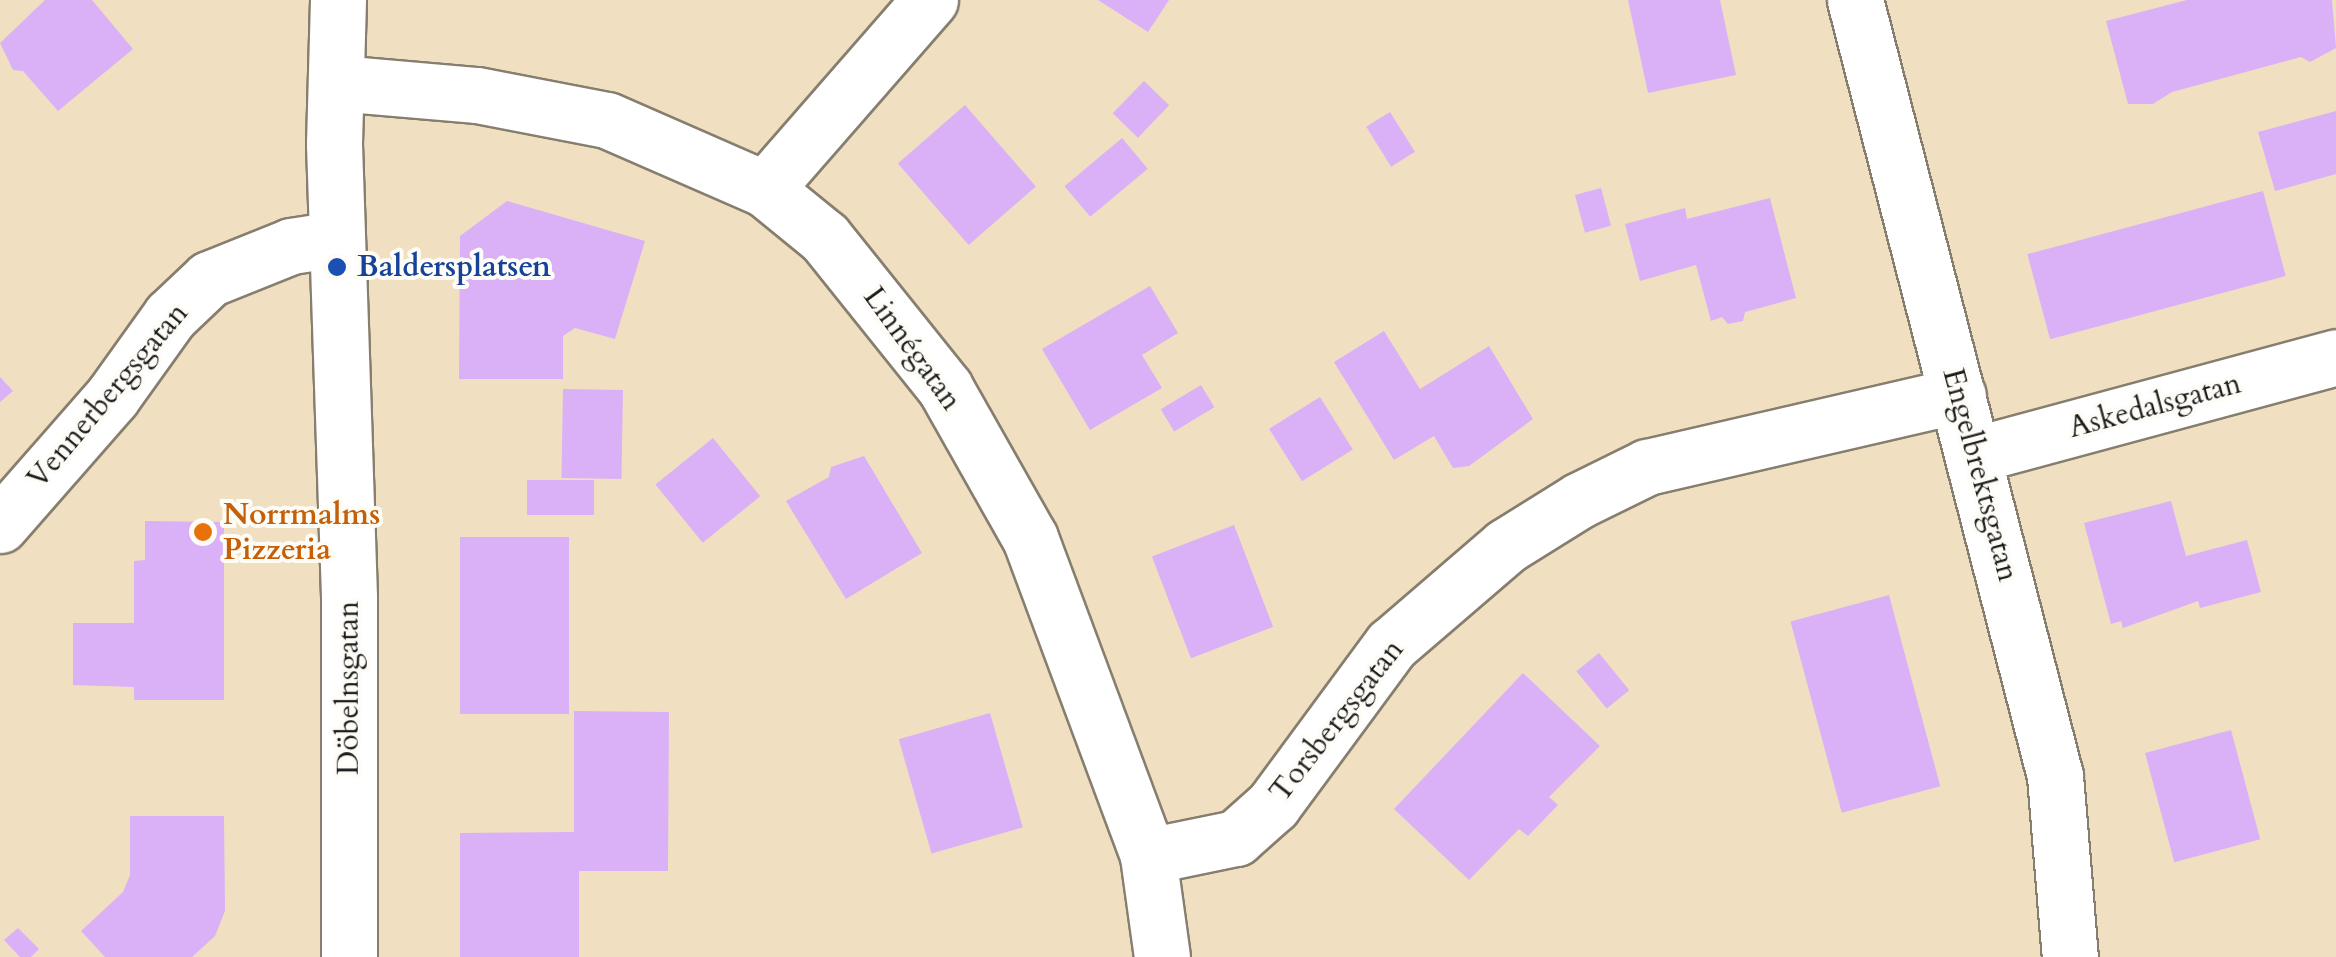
<!DOCTYPE html>
<html>
<head>
<meta charset="utf-8">
<style>
  body { margin:0 }
  #map { position:relative; width:2336px; height:957px; overflow:hidden; background:#f0e0c1; font-family:Cardo,serif }
  div>[style] { position:absolute }
  .building>* { inset:0; background:#dab0f6; transform-origin:0 0 }
  .roads { filter:drop-shadow(2px 0 #867e6e) drop-shadow(-2px 0 #867e6e) drop-shadow(0 2px #867e6e) drop-shadow(0 -2px #867e6e) }
  .minor>* { height:55px; margin:-27.5px; padding:0 27.5px; transform-origin:27.5px; border-radius:27.5px; background:#fff }
  .dots>* { width:28px; height:28px; translate:-50% -50%; box-sizing:border-box; border:5px solid #fdfcf7; border-radius:50% }
  span { translate:-50% -50%; white-space:nowrap; text-align:center; line-height:1.15; -webkit-text-stroke:8px #fdfcf7; paint-order:stroke }
  .transit-label { font-size:30px; color:#164399; font-weight:700 }
  .left { translate:0 -50%; text-align:left }
  .street-label { font-size:30px; color:#1c1c1c }
  .food-label { font-size:30px; color:#c56008; font-weight:700 }
</style>
</head>
<body>
<div id="map">
  <div class="building">
    <i style="clip-path:polygon(45px 0,92px 0,133px 49px,58px 111px,23px 71px,13px 70px,0 43px)"></i>
    <i style="clip-path:polygon(1098px 0,1169px 0,1148px 32px)"></i>
    <i style="clip-path:polygon(1628px 0,1720px 0,1736px 75px,1648px 93px)"></i>
    <i style="clip-path:polygon(2187px 0,2332px 0,2336px 48px,2310px 62px,2301px 57px,2172px 92px,2153px 104px,2128px 104px,2106px 21px)"></i>
    <i style="left:1144px;top:81px;width:35px;height:45px;rotate:44deg"></i>
    <i style="left:965px;top:105px;width:108px;height:89px;rotate:49deg"></i>
    <i style="clip-path:polygon(2336px 111px,2336px 174px,2275px 191px,2258px 132px)"></i>
    <i style="left:1390px;top:112px;width:47px;height:28px;rotate:58deg"></i>
    <i style="left:1122px;top:138px;width:40px;height:75px;rotate:50deg"></i>
    <i style="left:1601px;top:188px;width:39px;height:27px;rotate:75deg"></i>
    <i style="left:2263px;top:191px;width:88px;height:244px;rotate:75deg"></i>
    <i style="clip-path:polygon(1770px 198px,1796px 298px,1745px 312px,1743px 321px,1728px 324px,1722px 317px,1711px 321px,1696px 265px,1640px 281px,1625px 224px,1685px 208px,1687px 219px)"></i>
    <i style="clip-path:polygon(507px 201px,645px 241px,615px 339px,575px 328px,563px 336px,563px 379px,459px 379px,460px 236px)"></i>
    <i style="clip-path:polygon(1150px 286px,1178px 333px,1142px 355px,1162px 388px,1090px 430px,1042px 349px)"></i>
    <i style="clip-path:polygon(1384px 331px,1420px 389px,1489px 346px,1533px 419px,1469px 466px,1453px 468px,1434px 436px,1394px 460px,1334px 362px)"></i>
    <i style="clip-path:polygon(0 377px,13px 391px,0 402px)"></i>
    <i style="left:1201px;top:385px;width:26px;height:47px;rotate:59deg"></i>
    <i style="left:563px;top:389px;width:60px;height:89px;rotate:1deg"></i>
    <i style="left:1320px;top:397px;width:62px;height:60px;rotate:58deg"></i>
    <i style="left:713px;top:438px;width:75px;height:74px;rotate:51deg"></i>
    <i style="clip-path:polygon(864px 456px,922px 553px,846px 599px,786px 501px,829px 477px,831px 467px)"></i>
    <i style="left:594px;top:480px;width:35px;height:67px;rotate:90deg"></i>
    <i style="clip-path:polygon(2171px 501px,2186px 556px,2247px 540px,2261px 592px,2200px 608px,2198px 601px,2123px 628px,2121px 621px,2111px 624px,2084px 523px)"></i>
    <i style="clip-path:polygon(145px 521px,224px 522px,224px 700px,134px 700px,134px 687px,73px 685px,73px 623px,134px 623px,134px 561px,145px 560px)"></i>
    <i style="left:1234px;top:525px;width:109px;height:88px;rotate:69deg"></i>
    <i style="left:460px;top:537px;width:109px;height:177px"></i>
    <i style="left:1889px;top:595px;width:198px;height:102px;rotate:75deg"></i>
    <i style="left:1599px;top:653px;width:48px;height:29px;rotate:51deg"></i>
    <i style="clip-path:polygon(1523px 673px,1600px 746px,1549px 797px,1558px 805px,1528px 836px,1519px 829px,1469px 880px,1394px 809px)"></i>
    <i style="clip-path:polygon(574px 711px,669px 712px,668px 871px,579px 871px,579px 957px,460px 957px,460px 833px,574px 832px)"></i>
    <i style="left:990px;top:713px;width:119px;height:95px;rotate:74deg"></i>
    <i style="left:2231px;top:730px;width:113px;height:89px;rotate:75deg"></i>
    <i style="clip-path:polygon(130px 816px,224px 816px,225px 911px,215px 936px,192px 957px,105px 957px,81px 931px,123px 892px,130px 875px)"></i>
    <i style="clip-path:polygon(18px 928px,39px 949px,31px 957px,20px 957px,4px 940px)"></i>
  </div>
  <div class="roads">
    <div class="minor">
      <i style="left:338px;top:0;width:144px;rotate:91.6deg"></i>
      <i style="left:334px;top:144px;width:454px;rotate:88.1deg"></i>
      <i style="left:349px;top:598px;width:359px;rotate:90deg"></i>
      <i style="left:1855px;top:0;width:801px;rotate:75.55deg"></i>
      <i style="left:2055px;top:776px;width:182px;rotate:85.3deg"></i>
      <i style="left:337px;top:83px;width:141px;rotate:4.9deg"></i>
      <i style="left:477px;top:95px;width:132px;rotate:10.9deg"></i>
      <i style="left:607px;top:120px;width:172px;rotate:23.6deg"></i>
      <i style="left:765px;top:189px;width:77px;rotate:39.2deg"></i>
      <i style="left:825px;top:238px;width:192px;rotate:51.3deg"></i>
      <i style="left:945px;top:388px;width:172px;rotate:60.5deg"></i>
      <i style="left:1030px;top:538px;width:339px;rotate:69.6deg"></i>
      <i style="left:1148px;top:856px;width:102px;rotate:82.1deg"></i>
      <i style="left:765px;top:189px;width:251px;rotate:-48.9deg"></i>
      <i style="left:1974px;top:455px;width:375px;rotate:-15.1deg"></i>
      <i style="left:0;top:525px;width:170px;rotate:-48.8deg"></i>
      <i style="left:112px;top:397px;width:100px;rotate:-54.4deg"></i>
      <i style="left:170px;top:316px;width:54px;rotate:-43.5deg"></i>
      <i style="left:209px;top:279px;width:88px;rotate:-21.9deg"></i>
      <i style="left:291px;top:246px;width:46px;rotate:-8.8deg"></i>
      <i style="left:1148px;top:856px;width:90px;rotate:-11.6deg"></i>
      <i style="left:1236px;top:838px;width:50px;rotate:-41.7deg"></i>
      <i style="left:1273px;top:805px;width:199px;rotate:-53.6deg"></i>
      <i style="left:1391px;top:645px;width:152px;rotate:-40.7deg"></i>
      <i style="left:1506px;top:546px;width:87px;rotate:-31.9deg"></i>
      <i style="left:1580px;top:500px;width:75px;rotate:-26.2deg"></i>
      <i style="left:1647px;top:467px;width:319px;rotate:-13deg"></i>
    </div>
  </div>
  <div class="dots">
    <i style="left:337px;top:267px;background:#1a4fb4"></i>
    <i style="left:203px;top:532px;background:#e8710a"></i>
  </div>
  <div class="transit-label">
    <span class="left" style="left:357px;top:267px">Baldersplatsen</span>
  </div>
  <div class="street-label">
    <span style="left:912px;top:349px;rotate:54deg">Linnégatan</span>
    <span style="left:108px;top:396px;rotate:-50deg">Vennerbergsgatan</span>
    <span style="left:2155px;top:406px;rotate:-15deg">Askedalsgatan</span>
    <span style="left:1980px;top:475px;rotate:75deg">Engelbrektsgatan</span>
    <span style="left:349px;top:688px;rotate:-90deg">Döbelnsgatan</span>
    <span style="left:1337px;top:721px;rotate:-52deg">Torsbergsgatan</span>
  </div>
  <div class="food-label">
    <span class="left" style="left:223px;top:532px">Norrmalms<br>Pizzeria</span>
  </div>
</div>
</body>
</html>
